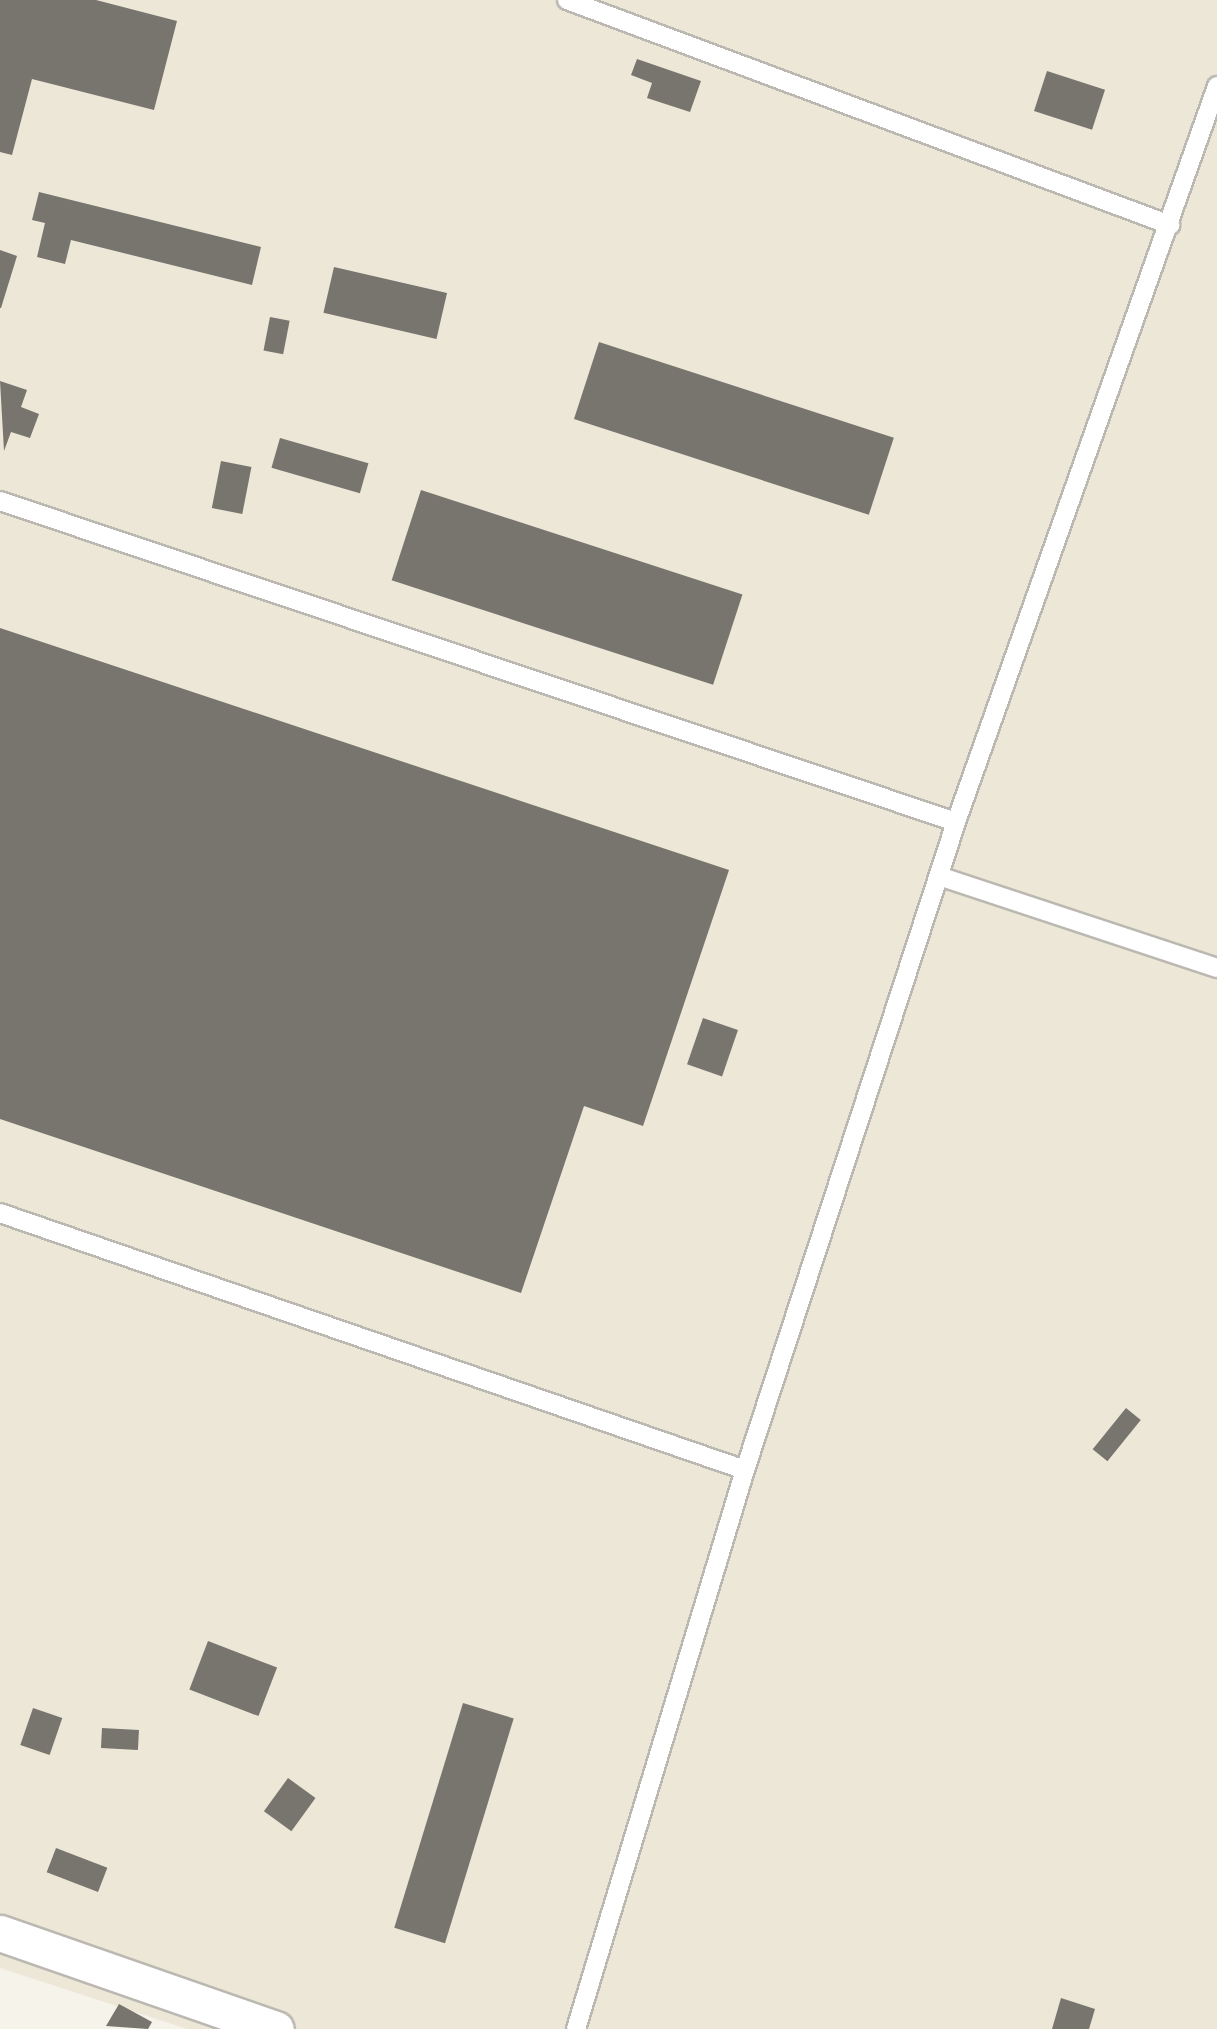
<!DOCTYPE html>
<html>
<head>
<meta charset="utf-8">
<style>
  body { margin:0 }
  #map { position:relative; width:1217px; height:2029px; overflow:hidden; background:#f6f3eb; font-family:Roboto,sans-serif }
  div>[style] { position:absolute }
  .built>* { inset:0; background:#ede7d8 }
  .building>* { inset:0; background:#77756e; transform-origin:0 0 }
  .roads { filter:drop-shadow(2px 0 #bbb8b1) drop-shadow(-2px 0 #bbb8b1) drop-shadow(0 2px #bbb8b1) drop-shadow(0 -2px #bbb8b1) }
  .lane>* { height:18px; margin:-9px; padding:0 9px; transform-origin:9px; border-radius:9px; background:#fff }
  .street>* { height:35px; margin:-17.5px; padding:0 17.5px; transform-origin:17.5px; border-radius:17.5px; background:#fff }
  span { translate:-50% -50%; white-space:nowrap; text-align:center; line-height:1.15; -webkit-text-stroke:7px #f6f3eb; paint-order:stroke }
</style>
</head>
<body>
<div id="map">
  <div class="built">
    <i style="clip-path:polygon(0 0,1217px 0,1217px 2029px,187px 2029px,0 1968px)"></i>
  </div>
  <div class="building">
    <i style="clip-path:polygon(0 0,96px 0,177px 21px,154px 110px,32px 79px,12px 155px,0 152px)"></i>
    <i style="clip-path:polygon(637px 59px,701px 81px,690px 112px,647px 98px,652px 83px,631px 75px)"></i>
    <i style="left:1047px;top:71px;width:61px;height:42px;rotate:18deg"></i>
    <i style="clip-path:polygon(39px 192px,261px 247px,252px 285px,71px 240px,65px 264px,37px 257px,45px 223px,32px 220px)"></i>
    <i style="clip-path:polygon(0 250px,17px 256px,1px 308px,0 308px)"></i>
    <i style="left:334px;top:267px;width:116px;height:47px;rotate:13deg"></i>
    <i style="left:270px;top:317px;width:20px;height:34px;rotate:11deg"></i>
    <i style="left:599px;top:342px;width:310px;height:81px;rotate:18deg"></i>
    <i style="clip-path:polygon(0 381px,27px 390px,21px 407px,39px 414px,30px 438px,11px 432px,4px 451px)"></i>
    <i style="left:280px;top:438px;width:92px;height:31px;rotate:16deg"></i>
    <i style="left:221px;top:461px;width:31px;height:48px;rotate:11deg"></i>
    <i style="left:421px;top:490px;width:338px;height:95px;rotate:18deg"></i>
    <i style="clip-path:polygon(0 628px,729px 870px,643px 1126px,584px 1106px,521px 1293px,0 1119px)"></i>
    <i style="left:703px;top:1018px;width:37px;height:49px;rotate:19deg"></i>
    <i style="left:1126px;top:1408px;width:19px;height:53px;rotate:39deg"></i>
    <i style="left:208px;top:1641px;width:74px;height:52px;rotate:21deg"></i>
    <i style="left:463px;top:1703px;width:53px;height:235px;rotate:17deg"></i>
    <i style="left:33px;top:1708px;width:31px;height:39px;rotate:19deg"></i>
    <i style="left:102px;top:1728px;width:37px;height:20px;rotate:3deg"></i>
    <i style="left:288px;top:1778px;width:34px;height:41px;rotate:36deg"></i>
    <i style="left:56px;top:1848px;width:55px;height:26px;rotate:21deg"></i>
    <i style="clip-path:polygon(1061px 1998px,1095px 2009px,1089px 2029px,1052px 2029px)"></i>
    <i style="clip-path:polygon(119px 2004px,152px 2022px,148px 2029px,106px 2026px)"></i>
  </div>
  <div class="roads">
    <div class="lane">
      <i style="left:567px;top:0;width:644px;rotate:20.46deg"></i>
      <i style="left:0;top:501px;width:1008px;rotate:18.56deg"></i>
      <i style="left:942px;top:877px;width:290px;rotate:18.3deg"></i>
      <i style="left:0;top:1213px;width:788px;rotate:19.03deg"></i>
      <i style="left:576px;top:2029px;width:584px;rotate:-73.18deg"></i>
      <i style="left:745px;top:1470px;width:681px;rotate:-71.96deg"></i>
      <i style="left:956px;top:822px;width:781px;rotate:-70.47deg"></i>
    </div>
    <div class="street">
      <i style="left:0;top:1933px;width:292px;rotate:19.2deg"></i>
    </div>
  </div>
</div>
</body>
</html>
